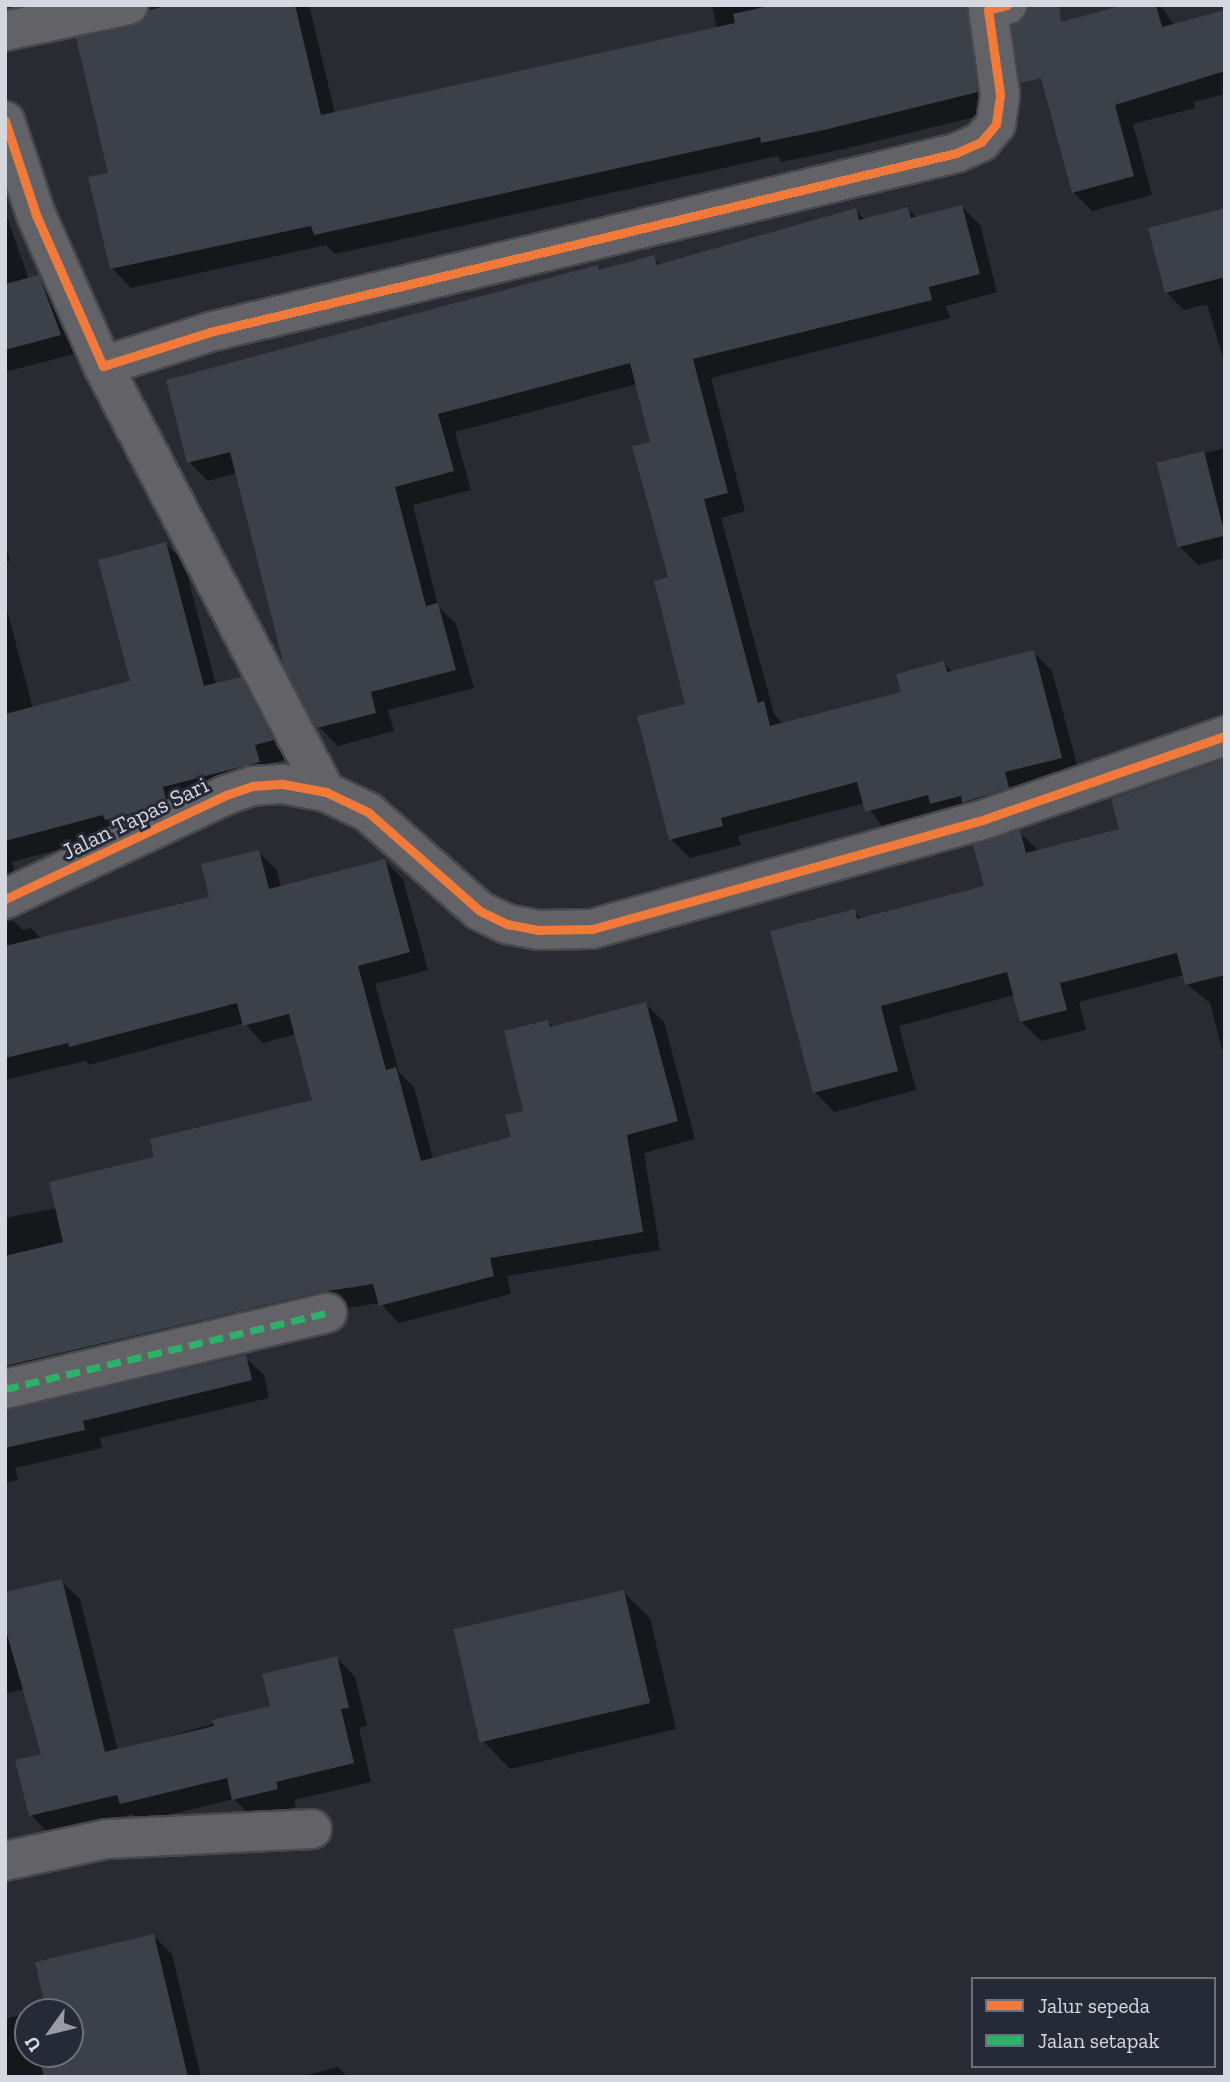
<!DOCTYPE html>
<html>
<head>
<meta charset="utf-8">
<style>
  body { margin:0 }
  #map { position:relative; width:1230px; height:2082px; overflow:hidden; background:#2a2b32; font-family:"Zilla Slab",serif }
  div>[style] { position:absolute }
  .shadow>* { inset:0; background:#0007 }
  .building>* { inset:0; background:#3b4049; transform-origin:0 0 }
  .roads { filter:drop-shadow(2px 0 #46484d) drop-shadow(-2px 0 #46484d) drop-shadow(0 2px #46484d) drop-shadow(0 -2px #46484d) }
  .minor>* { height:38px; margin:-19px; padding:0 19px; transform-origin:19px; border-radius:19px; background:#636266 }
  .quiet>* { height:7px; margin-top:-3.5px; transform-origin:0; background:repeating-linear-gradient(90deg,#2db169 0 14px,transparent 0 21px) }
  .cycleway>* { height:9px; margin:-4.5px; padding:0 4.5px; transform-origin:4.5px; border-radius:4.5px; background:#f17a3a }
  span { translate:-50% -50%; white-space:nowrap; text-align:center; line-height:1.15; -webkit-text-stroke:6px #262936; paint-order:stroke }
  .street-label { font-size:23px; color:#d6d8e1 }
  .frame { position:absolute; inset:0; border:7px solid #d6d8e1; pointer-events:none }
  .legend { position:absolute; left:971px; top:1977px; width:245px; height:91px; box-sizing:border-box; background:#262936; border:2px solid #6c6f7a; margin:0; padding:9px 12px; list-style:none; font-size:21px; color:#d6d8e1 }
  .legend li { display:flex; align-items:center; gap:14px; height:35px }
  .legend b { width:35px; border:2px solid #6c6f7a }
  .north { position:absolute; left:14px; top:1998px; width:70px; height:70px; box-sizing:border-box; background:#262936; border:2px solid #6c6f7a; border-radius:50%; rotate:236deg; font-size:19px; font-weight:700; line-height:28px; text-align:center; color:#d6d8e1 }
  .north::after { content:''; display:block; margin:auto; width:24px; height:32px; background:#9a9ba4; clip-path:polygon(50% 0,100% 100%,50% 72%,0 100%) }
</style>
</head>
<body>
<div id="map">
  <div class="shadow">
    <i style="clip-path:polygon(151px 5px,309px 5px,335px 113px,717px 29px,712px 5px,967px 5px,991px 113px,844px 149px,782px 162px,777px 156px,335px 254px,326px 245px,131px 288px,112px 268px,110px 174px,134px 28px,150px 13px)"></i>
    <i style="clip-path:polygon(1131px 5px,1160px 5px,1174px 25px,1225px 12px,1225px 94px,1194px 102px,1195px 108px,1133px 124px,1152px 195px,1092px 211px,1073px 192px)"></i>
    <i style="clip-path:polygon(962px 207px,980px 225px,997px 292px,946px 306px,950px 318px,711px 378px,745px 511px,721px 518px,774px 714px,783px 724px,903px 694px,943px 663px,953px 672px,1033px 652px,1052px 671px,1080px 776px,885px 830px,865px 803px,738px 836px,741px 845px,690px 858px,671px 839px,688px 705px,653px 443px,637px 384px,455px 432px,471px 490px,413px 505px,438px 606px,456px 624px,474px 688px,388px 710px,394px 731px,338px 746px,319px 727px,237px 473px,208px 481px,189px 462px,597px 267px,601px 271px,653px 257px,662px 266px,855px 210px,865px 220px,908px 209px,917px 218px)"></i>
    <i style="clip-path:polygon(1225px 210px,1225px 365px,1207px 304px,1184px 310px,1166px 292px)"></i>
    <i style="clip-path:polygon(5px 211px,29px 280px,38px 277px,57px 296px,78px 353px,5px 372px)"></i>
    <i style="clip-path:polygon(1225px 448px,1225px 558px,1198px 565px,1180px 547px,1159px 464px)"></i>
    <i style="clip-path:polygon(166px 544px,184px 562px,216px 685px,240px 679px,259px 697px,291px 758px,272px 763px,277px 780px,120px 833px,12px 862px,20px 894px,5px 905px,5px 602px,33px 709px,132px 682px)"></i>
    <i style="clip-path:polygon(5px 545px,10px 561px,5px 562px)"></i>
    <i style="clip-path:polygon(1225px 765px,1225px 1060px,1210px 1003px,1187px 984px,1184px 975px,1079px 1002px,1086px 1030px,1041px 1041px,1021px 1021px,1014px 995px,899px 1026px,916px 1090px,834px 1112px,815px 1092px,854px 911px,862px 919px,986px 887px,1019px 832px,1039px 851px,1121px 830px)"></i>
    <i style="clip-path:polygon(258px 852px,277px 870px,281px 888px,385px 861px,403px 879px,428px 970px,375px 984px,399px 1072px,414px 1087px,433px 1159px,513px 1138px,525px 1112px,548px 1022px,554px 1028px,646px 1004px,664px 1022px,695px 1139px,644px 1153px,660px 1250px,507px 1276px,511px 1294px,399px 1323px,380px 1303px,341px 1309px,5px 1399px,5px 1218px,57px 1208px,156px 1158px,314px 1101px,296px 1034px,263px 1043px,244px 1023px,89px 1065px,85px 1061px,5px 1080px,5px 922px,13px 921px,23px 930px,31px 928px,41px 938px,211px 898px)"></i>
    <i style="clip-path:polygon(245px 1357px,264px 1375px,269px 1398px,100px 1438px,102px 1448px,15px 1468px,18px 1480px,5px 1483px,5px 1411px)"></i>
    <i style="clip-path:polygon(61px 1581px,80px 1599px,118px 1751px,272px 1707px,337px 1658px,355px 1677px,367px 1726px,359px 1728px,371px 1782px,294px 1800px,296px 1807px,252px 1817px,234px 1799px,140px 1822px,132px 1814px,49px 1834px,31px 1815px,43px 1756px,26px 1689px,5px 1694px,5px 1595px)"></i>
    <i style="clip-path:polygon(623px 1592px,650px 1618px,676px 1729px,510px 1769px,484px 1742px)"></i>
    <i style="clip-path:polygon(154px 1936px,172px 1954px,201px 2077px,5px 2077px,5px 2019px,28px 2013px,28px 2054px,70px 2054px,70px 2012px,33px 2012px,47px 2009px)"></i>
    <i style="clip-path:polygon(338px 2067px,347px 2077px,299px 2077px)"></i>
  </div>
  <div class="building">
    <i style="clip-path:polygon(169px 5px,295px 5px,321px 115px,735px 23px,733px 14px,773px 5px,967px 5px,978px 92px,824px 130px,761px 143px,760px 137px,314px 235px,311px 226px,110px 269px,88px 177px,108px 173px,76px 38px,133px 26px,149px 10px)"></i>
    <i style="clip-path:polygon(1028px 5px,1059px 5px,1061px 22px,1124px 5px,1156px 5px,1162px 27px,1225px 10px,1225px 71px,1115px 105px,1134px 176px,1072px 193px,1041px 78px,1020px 83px,1012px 26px,1023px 20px)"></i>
    <i style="clip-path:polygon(962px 205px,980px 274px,929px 287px,932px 300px,693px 359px,728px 493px,704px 499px,758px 703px,764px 701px,770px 726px,901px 692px,896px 674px,944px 661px,947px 672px,1034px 650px,1062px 758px,1005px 772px,1009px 788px,962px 803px,961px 796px,930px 804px,928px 795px,865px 812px,857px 782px,721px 818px,723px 826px,669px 840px,637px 716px,685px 704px,654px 581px,668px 577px,632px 446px,650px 442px,630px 363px,438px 414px,454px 471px,395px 487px,426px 606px,438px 603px,456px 670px,371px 692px,376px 713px,317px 728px,284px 666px,230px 452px,187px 463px,166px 380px,598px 265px,599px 270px,654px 255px,657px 265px,856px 208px,859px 220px,908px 207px,911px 218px)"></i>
    <i style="clip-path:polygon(1225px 208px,1225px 277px,1165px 293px,1148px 228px)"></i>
    <i style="clip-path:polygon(39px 275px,61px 335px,5px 350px,5px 284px)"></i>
    <i style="left:1204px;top:451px;width:87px;height:49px;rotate:76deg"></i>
    <i style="clip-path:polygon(166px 542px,204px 686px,241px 677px,274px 740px,255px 745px,260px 762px,163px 787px,166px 799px,141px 811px,105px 820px,103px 815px,5px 841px,5px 714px,130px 681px,98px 560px)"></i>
    <i style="clip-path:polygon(1225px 759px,1225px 975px,1185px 985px,1177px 953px,1060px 983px,1067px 1010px,1020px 1022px,1007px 972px,881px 1006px,898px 1071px,813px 1093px,770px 931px,855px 909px,857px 919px,984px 886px,973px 845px,1020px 830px,1026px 853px,1119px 829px,1111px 799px)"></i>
    <i style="clip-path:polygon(259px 850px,269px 889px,385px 859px,410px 952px,358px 966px,386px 1070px,396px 1067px,421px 1161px,511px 1137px,505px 1115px,523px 1111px,504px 1031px,548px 1020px,550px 1027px,646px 1002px,678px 1121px,627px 1135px,643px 1232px,490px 1258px,494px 1276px,379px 1306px,373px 1284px,322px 1292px,5px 1366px,5px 1256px,63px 1242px,49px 1182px,154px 1157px,150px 1139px,312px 1100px,289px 1014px,243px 1026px,237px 1003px,69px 1047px,68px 1043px,5px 1058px,5px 946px,209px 897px,201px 864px)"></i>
    <i style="clip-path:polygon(246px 1355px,252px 1380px,83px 1421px,85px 1430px,5px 1448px,5px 1410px)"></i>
    <i style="clip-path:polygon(62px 1579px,105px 1752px,214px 1726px,212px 1720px,270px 1706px,262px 1674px,337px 1656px,349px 1708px,341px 1709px,354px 1763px,276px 1782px,278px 1789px,232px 1800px,227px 1778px,120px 1804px,117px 1795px,29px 1816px,15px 1760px,41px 1754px,5px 1627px,5px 1592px)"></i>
    <i style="left:624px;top:1590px;width:116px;height:175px;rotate:77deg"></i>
    <i style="clip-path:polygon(154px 1934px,188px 2077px,44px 2077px,38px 2054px,70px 2054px,70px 2012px,29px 2012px,45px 2007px,35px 1962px)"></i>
  </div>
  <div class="roads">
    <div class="minor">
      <i style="left:5px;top:31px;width:126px;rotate:-11.9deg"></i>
      <i style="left:5px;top:121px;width:99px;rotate:71.7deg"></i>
      <i style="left:36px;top:215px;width:165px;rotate:66.1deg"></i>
      <i style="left:103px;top:366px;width:112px;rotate:-17.6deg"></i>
      <i style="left:210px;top:332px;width:767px;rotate:-13.49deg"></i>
      <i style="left:956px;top:153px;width:27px;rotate:-24deg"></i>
      <i style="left:981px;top:142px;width:23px;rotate:-50deg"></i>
      <i style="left:996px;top:124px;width:30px;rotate:-82deg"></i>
      <i style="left:1000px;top:94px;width:85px;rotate:-98.1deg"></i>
      <i style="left:988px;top:10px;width:20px;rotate:-15deg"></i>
      <i style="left:103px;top:366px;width:481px;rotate:62.4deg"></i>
      <i style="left:5px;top:899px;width:244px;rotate:-25.2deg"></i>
      <i style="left:226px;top:795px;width:28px;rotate:-19deg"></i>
      <i style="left:252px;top:786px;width:31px;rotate:-4deg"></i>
      <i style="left:283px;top:784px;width:44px;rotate:10.5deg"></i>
      <i style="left:326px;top:792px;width:47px;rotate:25.5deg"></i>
      <i style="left:368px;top:812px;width:149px;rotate:41.5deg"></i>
      <i style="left:480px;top:911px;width:30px;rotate:26deg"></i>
      <i style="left:507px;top:924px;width:31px;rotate:11deg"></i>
      <i style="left:537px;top:930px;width:55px;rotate:-1deg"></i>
      <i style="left:592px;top:929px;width:408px;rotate:-15.6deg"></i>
      <i style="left:985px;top:819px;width:254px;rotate:-19.1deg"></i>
      <i style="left:5px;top:1389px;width:331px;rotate:-13.3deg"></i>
      <i style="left:5px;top:1861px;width:104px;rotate:-12.2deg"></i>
      <i style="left:107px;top:1839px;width:205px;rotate:-2.8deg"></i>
    </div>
  </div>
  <div class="quiet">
    <i style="left:5px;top:1389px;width:331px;rotate:-13.3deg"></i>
  </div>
  <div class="cycleway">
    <i style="left:5px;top:121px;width:99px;rotate:71.7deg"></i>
    <i style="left:36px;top:215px;width:165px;rotate:66.1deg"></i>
    <i style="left:103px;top:366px;width:112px;rotate:-17.6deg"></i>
    <i style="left:210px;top:332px;width:767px;rotate:-13.49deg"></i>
    <i style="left:956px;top:153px;width:27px;rotate:-24deg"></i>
    <i style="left:981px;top:142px;width:23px;rotate:-50deg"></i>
    <i style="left:996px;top:124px;width:30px;rotate:-82deg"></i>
    <i style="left:1000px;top:94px;width:85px;rotate:-98.1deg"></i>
    <i style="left:988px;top:10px;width:20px;rotate:-15deg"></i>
    <i style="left:5px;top:899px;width:244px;rotate:-25.2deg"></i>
    <i style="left:226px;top:795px;width:28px;rotate:-19deg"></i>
    <i style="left:252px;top:786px;width:31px;rotate:-4deg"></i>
    <i style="left:283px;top:784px;width:44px;rotate:10.5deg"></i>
    <i style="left:326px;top:792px;width:47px;rotate:25.5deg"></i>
    <i style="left:368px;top:812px;width:149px;rotate:41.5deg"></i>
    <i style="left:480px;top:911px;width:30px;rotate:26deg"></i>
    <i style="left:507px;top:924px;width:31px;rotate:11deg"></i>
    <i style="left:537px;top:930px;width:55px;rotate:-1deg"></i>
    <i style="left:592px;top:929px;width:408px;rotate:-15.6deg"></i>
    <i style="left:985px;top:819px;width:254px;rotate:-19.1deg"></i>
  </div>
  <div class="street-label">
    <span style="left:135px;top:818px;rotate:-26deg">Jalan Tapas Sari</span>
  </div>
  <div class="frame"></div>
  <ul class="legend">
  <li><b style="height:9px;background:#f17a3a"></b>Jalur sepeda</li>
  <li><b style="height:9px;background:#2db169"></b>Jalan setapak</li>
  </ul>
  <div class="north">U</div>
</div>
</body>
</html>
